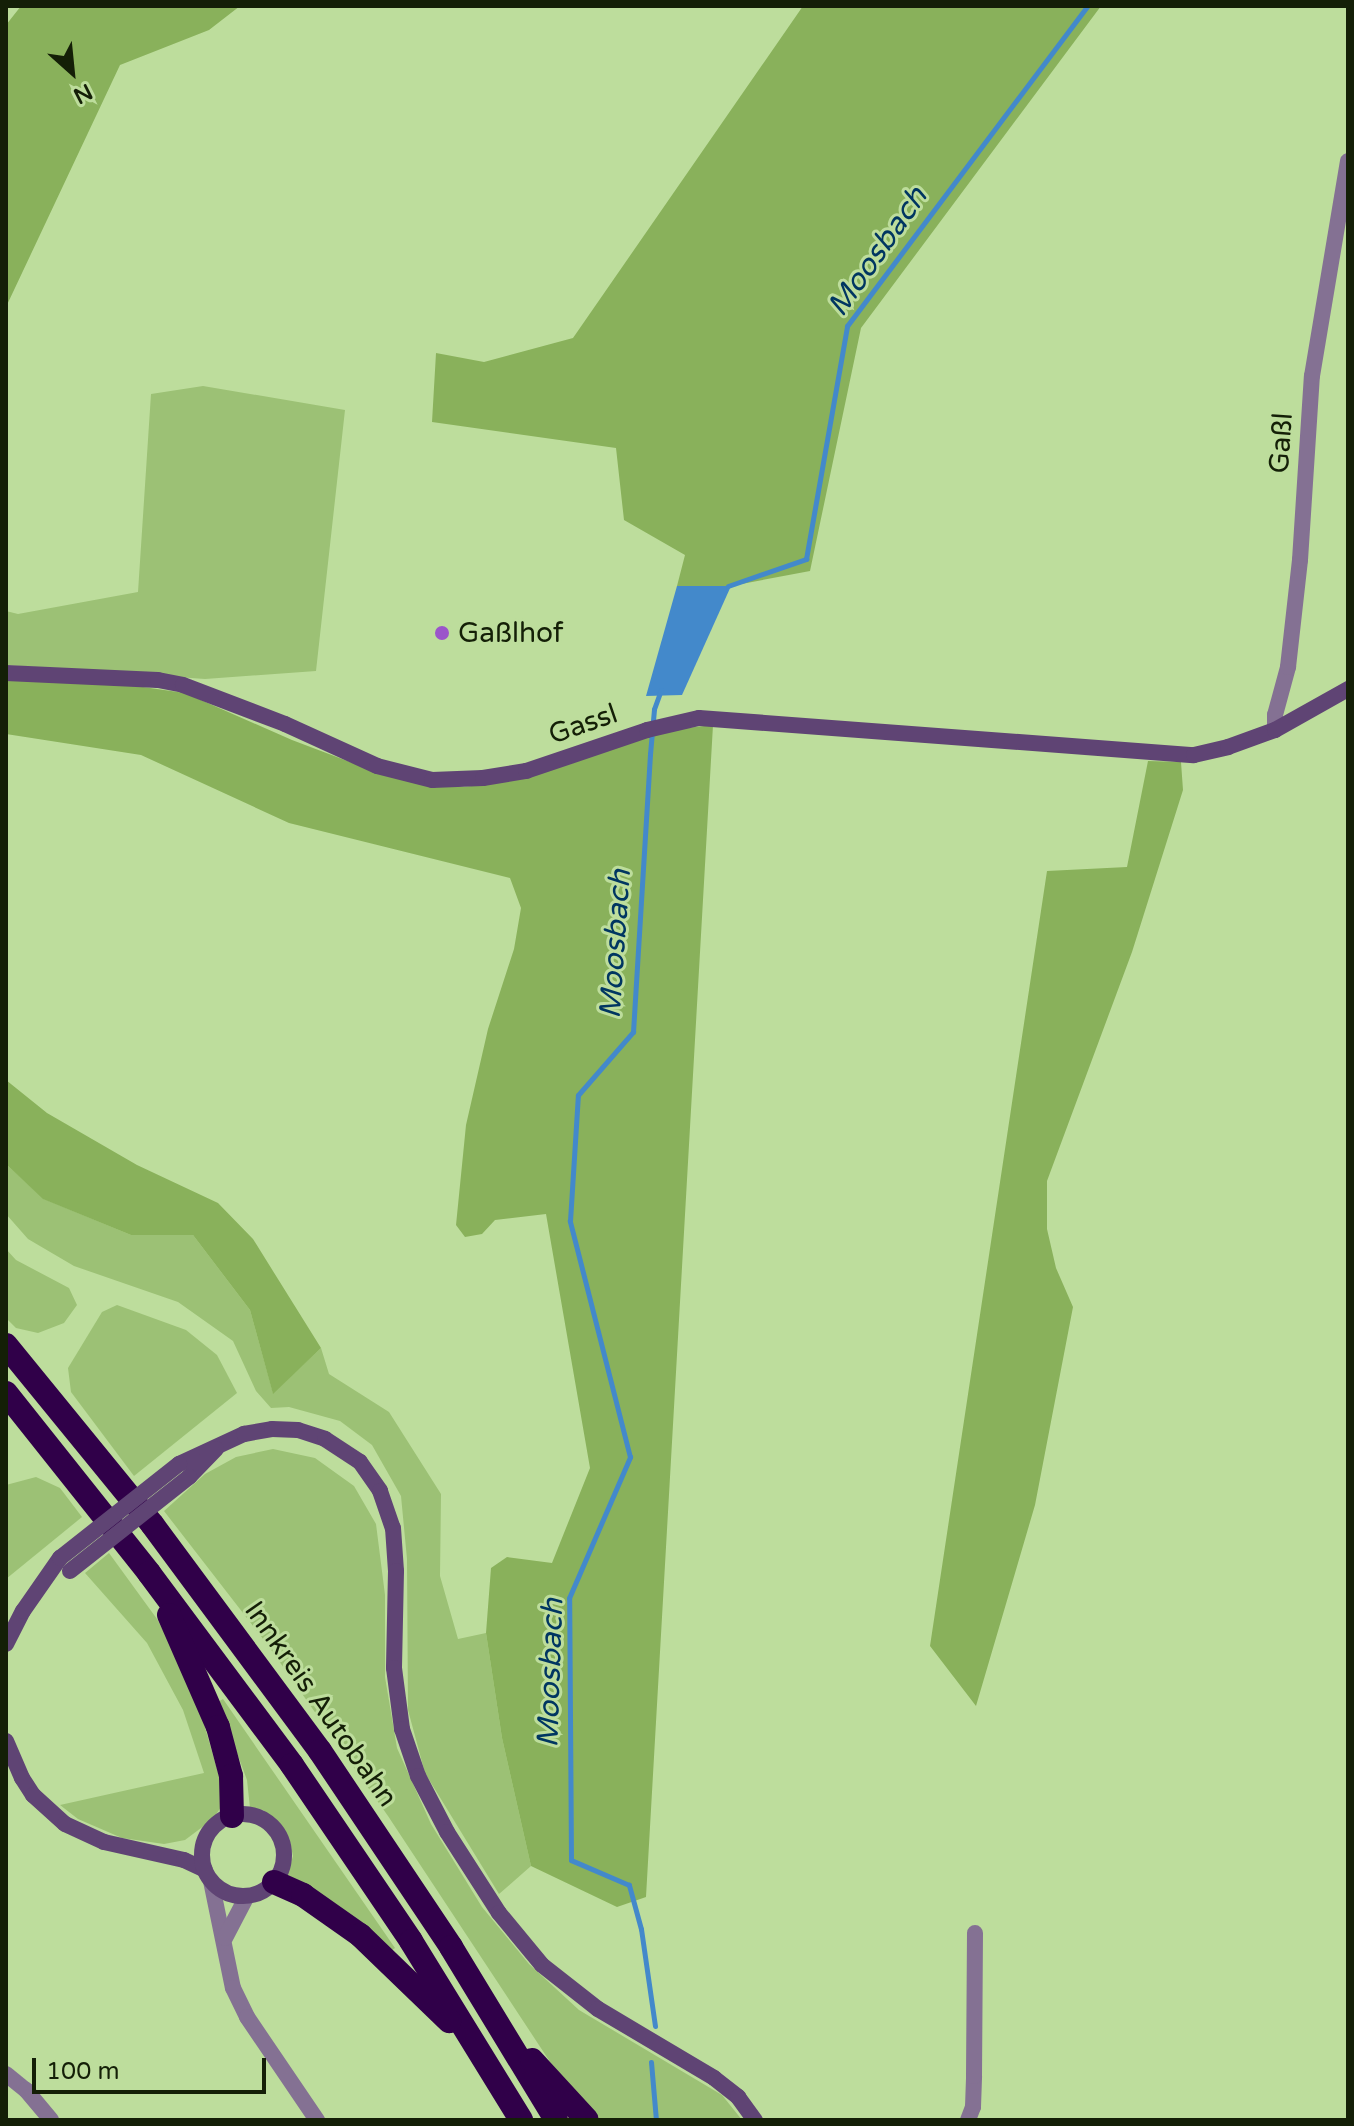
<!DOCTYPE html>
<html>
<head>
<meta charset="utf-8">
<style>
  body { margin:0 }
  #map { position:relative; width:1354px; height:2126px; overflow:hidden; background:#bddd9c; font-family:"Varela Round",sans-serif }
  div>[style] { position:absolute }
  .green>* { inset:0; background:#9cc175 }
  .forest>* { inset:0; background:#89b15b }
  .water>* { inset:0; background:#4389cb }
  .stream>* { height:5px; margin:-2.5px; padding:0 2.5px; transform-origin:2.5px; border-radius:2.5px; background:#4389cb }
  .street>* { height:16px; margin:-8px; padding:0 8px; transform-origin:8px; border-radius:8px; background:#847193 }
  .secondary>* { height:16px; margin:-8px; padding:0 8px; transform-origin:8px; border-radius:8px; background:#5f4474 }
  .secondary>.ring { margin:-8px; padding:0; box-sizing:content-box; background:none; border:16px solid #5f4474; border-radius:50% }
  .highway>* { height:24px; margin:-12px; padding:0 12px; transform-origin:12px; border-radius:12px; background:#300049 }
  .secondary-bridge>* { height:16px; margin:-8px; padding:0 8px; transform-origin:8px; border-radius:8px; background:#5f4474 }
  .dots>* { width:22px; height:22px; translate:-50% -50%; box-sizing:border-box; border:4px solid #bddd9c; border-radius:50% }
  span { translate:-50% -50%; white-space:nowrap; text-align:center; line-height:1.15; -webkit-text-stroke:6px #bddd9c; paint-order:stroke }
  .street-label { font-size:28px; color:#141f07 }
  .poi-label { font-size:28px; color:#141f07 }
  .left { translate:0 -50%; text-align:left }
  .water-label { font-size:30px; color:#003661; font-style:italic }
  .frame { position:absolute; inset:0; border:8px solid #141f07; pointer-events:none }
  .north { position:absolute; left:32px; top:32px; width:80px; height:80px; -webkit-text-stroke:6px #bddd9c; paint-order:stroke; rotate:153deg; font-size:22px; font-weight:700; line-height:32px; text-align:center; color:#141f07 }
  .north::after { content:''; display:block; margin:auto; width:28px; height:36px; background:#141f07; clip-path:polygon(50% 0,100% 100%,50% 72%,0 100%) }
  .scale { position:absolute; left:32px; top:2058px; width:234px; height:36px; box-sizing:border-box; border:4px solid #141f07; border-top:0; padding-left:10px; font-size:24px; line-height:28px; white-space:nowrap; color:#141f07; -webkit-text-stroke:6px #bddd9c; paint-order:stroke }
</style>
</head>
<body>
<div id="map">
  <div class="green">
    <i style="clip-path:polygon(203px 386px,345px 410px,316px 671px,205px 679px,6px 665px,6px 611px,18px 614px,138px 592px,151px 394px)"></i>
    <i style="clip-path:polygon(6px 1164px,44px 1199px,131px 1235px,193px 1235px,250px 1310px,273px 1393px,321px 1348px,329px 1374px,389px 1412px,441px 1494px,440px 1576px,458px 1639px,486px 1633px,502px 1738px,531px 1866px,499px 1894px,425px 1773px,408px 1710px,407px 1559px,401px 1496px,372px 1445px,340px 1421px,289px 1407px,271px 1408px,256px 1391px,233px 1341px,178px 1302px,74px 1266px,28px 1239px,6px 1214px)"></i>
    <i style="clip-path:polygon(6px 1249px,16px 1260px,69px 1288px,77px 1305px,64px 1323px,38px 1333px,16px 1328px,6px 1318px)"></i>
    <i style="clip-path:polygon(117px 1305px,186px 1330px,217px 1355px,237px 1393px,134px 1476px,71px 1392px,68px 1368px,102px 1312px)"></i>
    <i style="clip-path:polygon(273px 1449px,315px 1458px,354px 1486px,376px 1524px,385px 1595px,385px 1677px,397px 1748px,431px 1824px,482px 1907px,529px 1964px,579px 2010px,722px 2095px,742px 2120px,597px 2120px,562px 2080px,388px 1816px,267px 1644px,164px 1511px,205px 1474px,236px 1457px)"></i>
    <i style="clip-path:polygon(36px 1477px,60px 1488px,82px 1517px,6px 1579px,6px 1485px)"></i>
    <i style="clip-path:polygon(109px 1553px,157px 1619px,193px 1686px,224px 1793px,223px 1804px,213px 1819px,185px 1840px,164px 1844px,122px 1838px,78px 1819px,60px 1805px,204px 1773px,183px 1710px,147px 1643px,85px 1573px)"></i>
    <i style="clip-path:polygon(223px 1699px,395px 1948px,389px 1952px,287px 1876px,293px 1856px,289px 1838px,278px 1822px,263px 1810px,250px 1808px,247px 1780px,218px 1702px)"></i>
  </div>
  <div class="forest">
    <i style="clip-path:polygon(21px 6px,240px 6px,209px 30px,120px 65px,6px 307px,6px 25px)"></i>
    <i style="clip-path:polygon(803px 6px,1101px 6px,861px 328px,810px 571px,731px 586px,677px 586px,685px 555px,624px 520px,616px 448px,432px 422px,436px 353px,484px 362px,573px 338px)"></i>
    <i style="clip-path:polygon(6px 679px,122px 684px,185px 693px,292px 740px,387px 776px,464px 787px,522px 779px,660px 731px,713px 725px,646px 1897px,617px 1907px,531px 1866px,502px 1738px,486px 1633px,491px 1568px,507px 1557px,552px 1563px,590px 1468px,546px 1214px,495px 1220px,482px 1234px,465px 1237px,456px 1225px,466px 1125px,488px 1029px,514px 949px,521px 908px,510px 878px,289px 823px,141px 755px,6px 734px)"></i>
    <i style="clip-path:polygon(1148px 761px,1181px 762px,1183px 790px,1132px 952px,1047px 1181px,1047px 1229px,1056px 1268px,1073px 1307px,1035px 1505px,976px 1706px,930px 1646px,1047px 871px,1127px 867px)"></i>
    <i style="clip-path:polygon(6px 1080px,47px 1113px,137px 1165px,218px 1203px,253px 1239px,321px 1348px,273px 1394px,250px 1310px,193px 1235px,131px 1235px,43px 1199px,6px 1164px)"></i>
  </div>
  <div class="water">
    <i style="clip-path:polygon(677px 586px,731px 586px,682px 695px,646px 696px)"></i>
  </div>
  <div class="stream">
    <i style="left:728px;top:586px;width:83px;rotate:-19.1deg"></i>
    <i style="left:806px;top:559px;width:237px;rotate:-80deg"></i>
    <i style="left:847px;top:326px;width:400px;rotate:-53.1deg"></i>
    <i style="left:655px;top:2026px;width:98px;rotate:-98.2deg"></i>
    <i style="left:641px;top:1929px;width:46px;rotate:-105.3deg"></i>
    <i style="left:629px;top:1885px;width:63px;rotate:-156.7deg"></i>
    <i style="left:571px;top:1860px;width:262px;rotate:-90.4deg"></i>
    <i style="left:569px;top:1598px;width:154px;rotate:-66.6deg"></i>
    <i style="left:630px;top:1457px;width:244px;rotate:-104.3deg"></i>
    <i style="left:570px;top:1221px;width:126px;rotate:-86.4deg"></i>
    <i style="left:578px;top:1095px;width:84px;rotate:-48.9deg"></i>
    <i style="left:633px;top:1032px;width:279px;rotate:-86.5deg"></i>
    <i style="left:650px;top:754px;width:45px;rotate:-84.9deg"></i>
    <i style="left:654px;top:709px;width:20px;rotate:-70deg"></i>
    <i style="left:651px;top:2062px;width:58px;rotate:85.1deg"></i>
  </div>
  <div class="street">
    <i style="left:1275px;top:730px;width:15px;rotate:-90deg"></i>
    <i style="left:1275px;top:715px;width:50px;rotate:-74.8deg"></i>
    <i style="left:1288px;top:667px;width:108px;rotate:-83.6deg"></i>
    <i style="left:1300px;top:560px;width:184px;rotate:-86.3deg"></i>
    <i style="left:1312px;top:376px;width:218px;rotate:-80.5deg"></i>
    <i style="left:211px;top:1881px;width:109px;rotate:78.4deg"></i>
    <i style="left:233px;top:1988px;width:32px;rotate:64deg"></i>
    <i style="left:247px;top:2017px;width:125px;rotate:55.8deg"></i>
    <i style="left:225px;top:1938px;width:47px;rotate:-62.4deg"></i>
    <i style="left:6px;top:2074px;width:26px;rotate:39deg"></i>
    <i style="left:26px;top:2090px;width:39px;rotate:50deg"></i>
    <i style="left:968px;top:2120px;width:14px;rotate:-69deg"></i>
    <i style="left:973px;top:2107px;width:31px;rotate:-88deg"></i>
    <i style="left:974px;top:2076px;width:143px;rotate:-89.6deg"></i>
  </div>
  <div class="secondary">
    <i style="left:6px;top:673px;width:152px;rotate:2.6deg"></i>
    <i style="left:158px;top:680px;width:25px;rotate:11deg"></i>
    <i style="left:183px;top:685px;width:109px;rotate:20.9deg"></i>
    <i style="left:285px;top:724px;width:101px;rotate:24.5deg"></i>
    <i style="left:377px;top:766px;width:57px;rotate:14.3deg"></i>
    <i style="left:432px;top:780px;width:51px;rotate:-2.2deg"></i>
    <i style="left:483px;top:778px;width:44px;rotate:-9.2deg"></i>
    <i style="left:526px;top:771px;width:128px;rotate:-18.7deg"></i>
    <i style="left:647px;top:730px;width:53px;rotate:-13deg"></i>
    <i style="left:699px;top:718px;width:496px;rotate:4.3deg"></i>
    <i style="left:1194px;top:755px;width:35px;rotate:-13deg"></i>
    <i style="left:1228px;top:747px;width:50px;rotate:-19.9deg"></i>
    <i style="left:1275px;top:730px;width:84px;rotate:-29.3deg"></i>
    <i style="left:179px;top:1464px;width:72px;rotate:-24.8deg"></i>
    <i style="left:244px;top:1434px;width:28px;rotate:-10deg"></i>
    <i style="left:272px;top:1429px;width:26px;rotate:2deg"></i>
    <i style="left:298px;top:1430px;width:28px;rotate:18deg"></i>
    <i style="left:325px;top:1439px;width:42px;rotate:33.3deg"></i>
    <i style="left:360px;top:1462px;width:35px;rotate:55deg"></i>
    <i style="left:380px;top:1491px;width:39px;rotate:71deg"></i>
    <i style="left:393px;top:1528px;width:43px;rotate:86deg"></i>
    <i style="left:396px;top:1571px;width:97px;rotate:91.2deg"></i>
    <i style="left:394px;top:1668px;width:62px;rotate:82.5deg"></i>
    <i style="left:402px;top:1729px;width:50px;rotate:71.2deg"></i>
    <i style="left:418px;top:1776px;width:63px;rotate:62.6deg"></i>
    <i style="left:447px;top:1832px;width:96px;rotate:57.3deg"></i>
    <i style="left:499px;top:1913px;width:67px;rotate:50.4deg"></i>
    <i style="left:542px;top:1965px;width:71px;rotate:38.2deg"></i>
    <i style="left:598px;top:2009px;width:135px;rotate:30.7deg"></i>
    <i style="left:714px;top:2078px;width:31px;rotate:38deg"></i>
    <i style="left:738px;top:2097px;width:29px;rotate:54deg"></i>
    <i style="left:189px;top:1477px;width:39px;rotate:-46deg"></i>
    <i style="left:6px;top:1644px;width:37px;rotate:-63deg"></i>
    <i style="left:23px;top:1611px;width:65px;rotate:-55.1deg"></i>
    <i style="left:6px;top:1741px;width:40px;rotate:66.6deg"></i>
    <i style="left:22px;top:1778px;width:20px;rotate:57deg"></i>
    <i style="left:33px;top:1795px;width:43px;rotate:42.2deg"></i>
    <i style="left:65px;top:1824px;width:43px;rotate:24.8deg"></i>
    <i style="left:104px;top:1842px;width:82px;rotate:12.7deg"></i>
    <i style="left:184px;top:1860px;width:23px;rotate:25deg"></i>
    <i class="ring" style="left:202px;top:1814px;width:66px;height:66px"></i>
  </div>
  <div class="highway">
    <i style="left:6px;top:1345px;width:231px;rotate:50.8deg"></i>
    <i style="left:152px;top:1524px;width:282px;rotate:53.5deg"></i>
    <i style="left:320px;top:1751px;width:236px;rotate:56.2deg"></i>
    <i style="left:451px;top:1947px;width:202px;rotate:58.7deg"></i>
    <i style="left:6px;top:1393px;width:230px;rotate:51.5deg"></i>
    <i style="left:149px;top:1573px;width:239px;rotate:53.3deg"></i>
    <i style="left:292px;top:1765px;width:212px;rotate:55.9deg"></i>
    <i style="left:411px;top:1941px;width:210px;rotate:58.4deg"></i>
    <i style="left:169px;top:1615px;width:122px;rotate:66.4deg"></i>
    <i style="left:218px;top:1727px;width:51px;rotate:75.1deg"></i>
    <i style="left:231px;top:1776px;width:40px;rotate:88.6deg"></i>
    <i style="left:274px;top:1882px;width:32px;rotate:24deg"></i>
    <i style="left:303px;top:1895px;width:70px;rotate:35.1deg"></i>
    <i style="left:360px;top:1935px;width:124px;rotate:44deg"></i>
    <i style="left:532px;top:2060px;width:81px;rotate:47.5deg"></i>
  </div>
  <div class="secondary-bridge">
    <i style="left:60px;top:1558px;width:152px;rotate:-38.3deg"></i>
    <i style="left:70px;top:1571px;width:152px;rotate:-38.3deg"></i>
  </div>
  <div class="dots">
    <i style="left:442px;top:633px;background:#9b55ca"></i>
  </div>
  <div class="street-label">
    <span style="left:1281px;top:443px;rotate:-86deg">Gaßl</span>
    <span style="left:583px;top:724px;rotate:-19deg">Gassl</span>
    <span style="left:321px;top:1704px;rotate:55deg">Innkreis Autobahn</span>
  </div>
  <div class="poi-label">
    <span class="left" style="left:458px;top:633px">Gaßlhof</span>
  </div>
  <div class="water-label">
    <span style="left:878px;top:252px;rotate:-55deg">Moosbach</span>
    <span style="left:616px;top:944px;rotate:-86deg">Moosbach</span>
    <span style="left:551px;top:1673px;rotate:-88deg">Moosbach</span>
  </div>
  <div class="frame"></div>
  <div class="north">N</div>
  <div class="scale">100 m</div>
</div>
</body>
</html>
